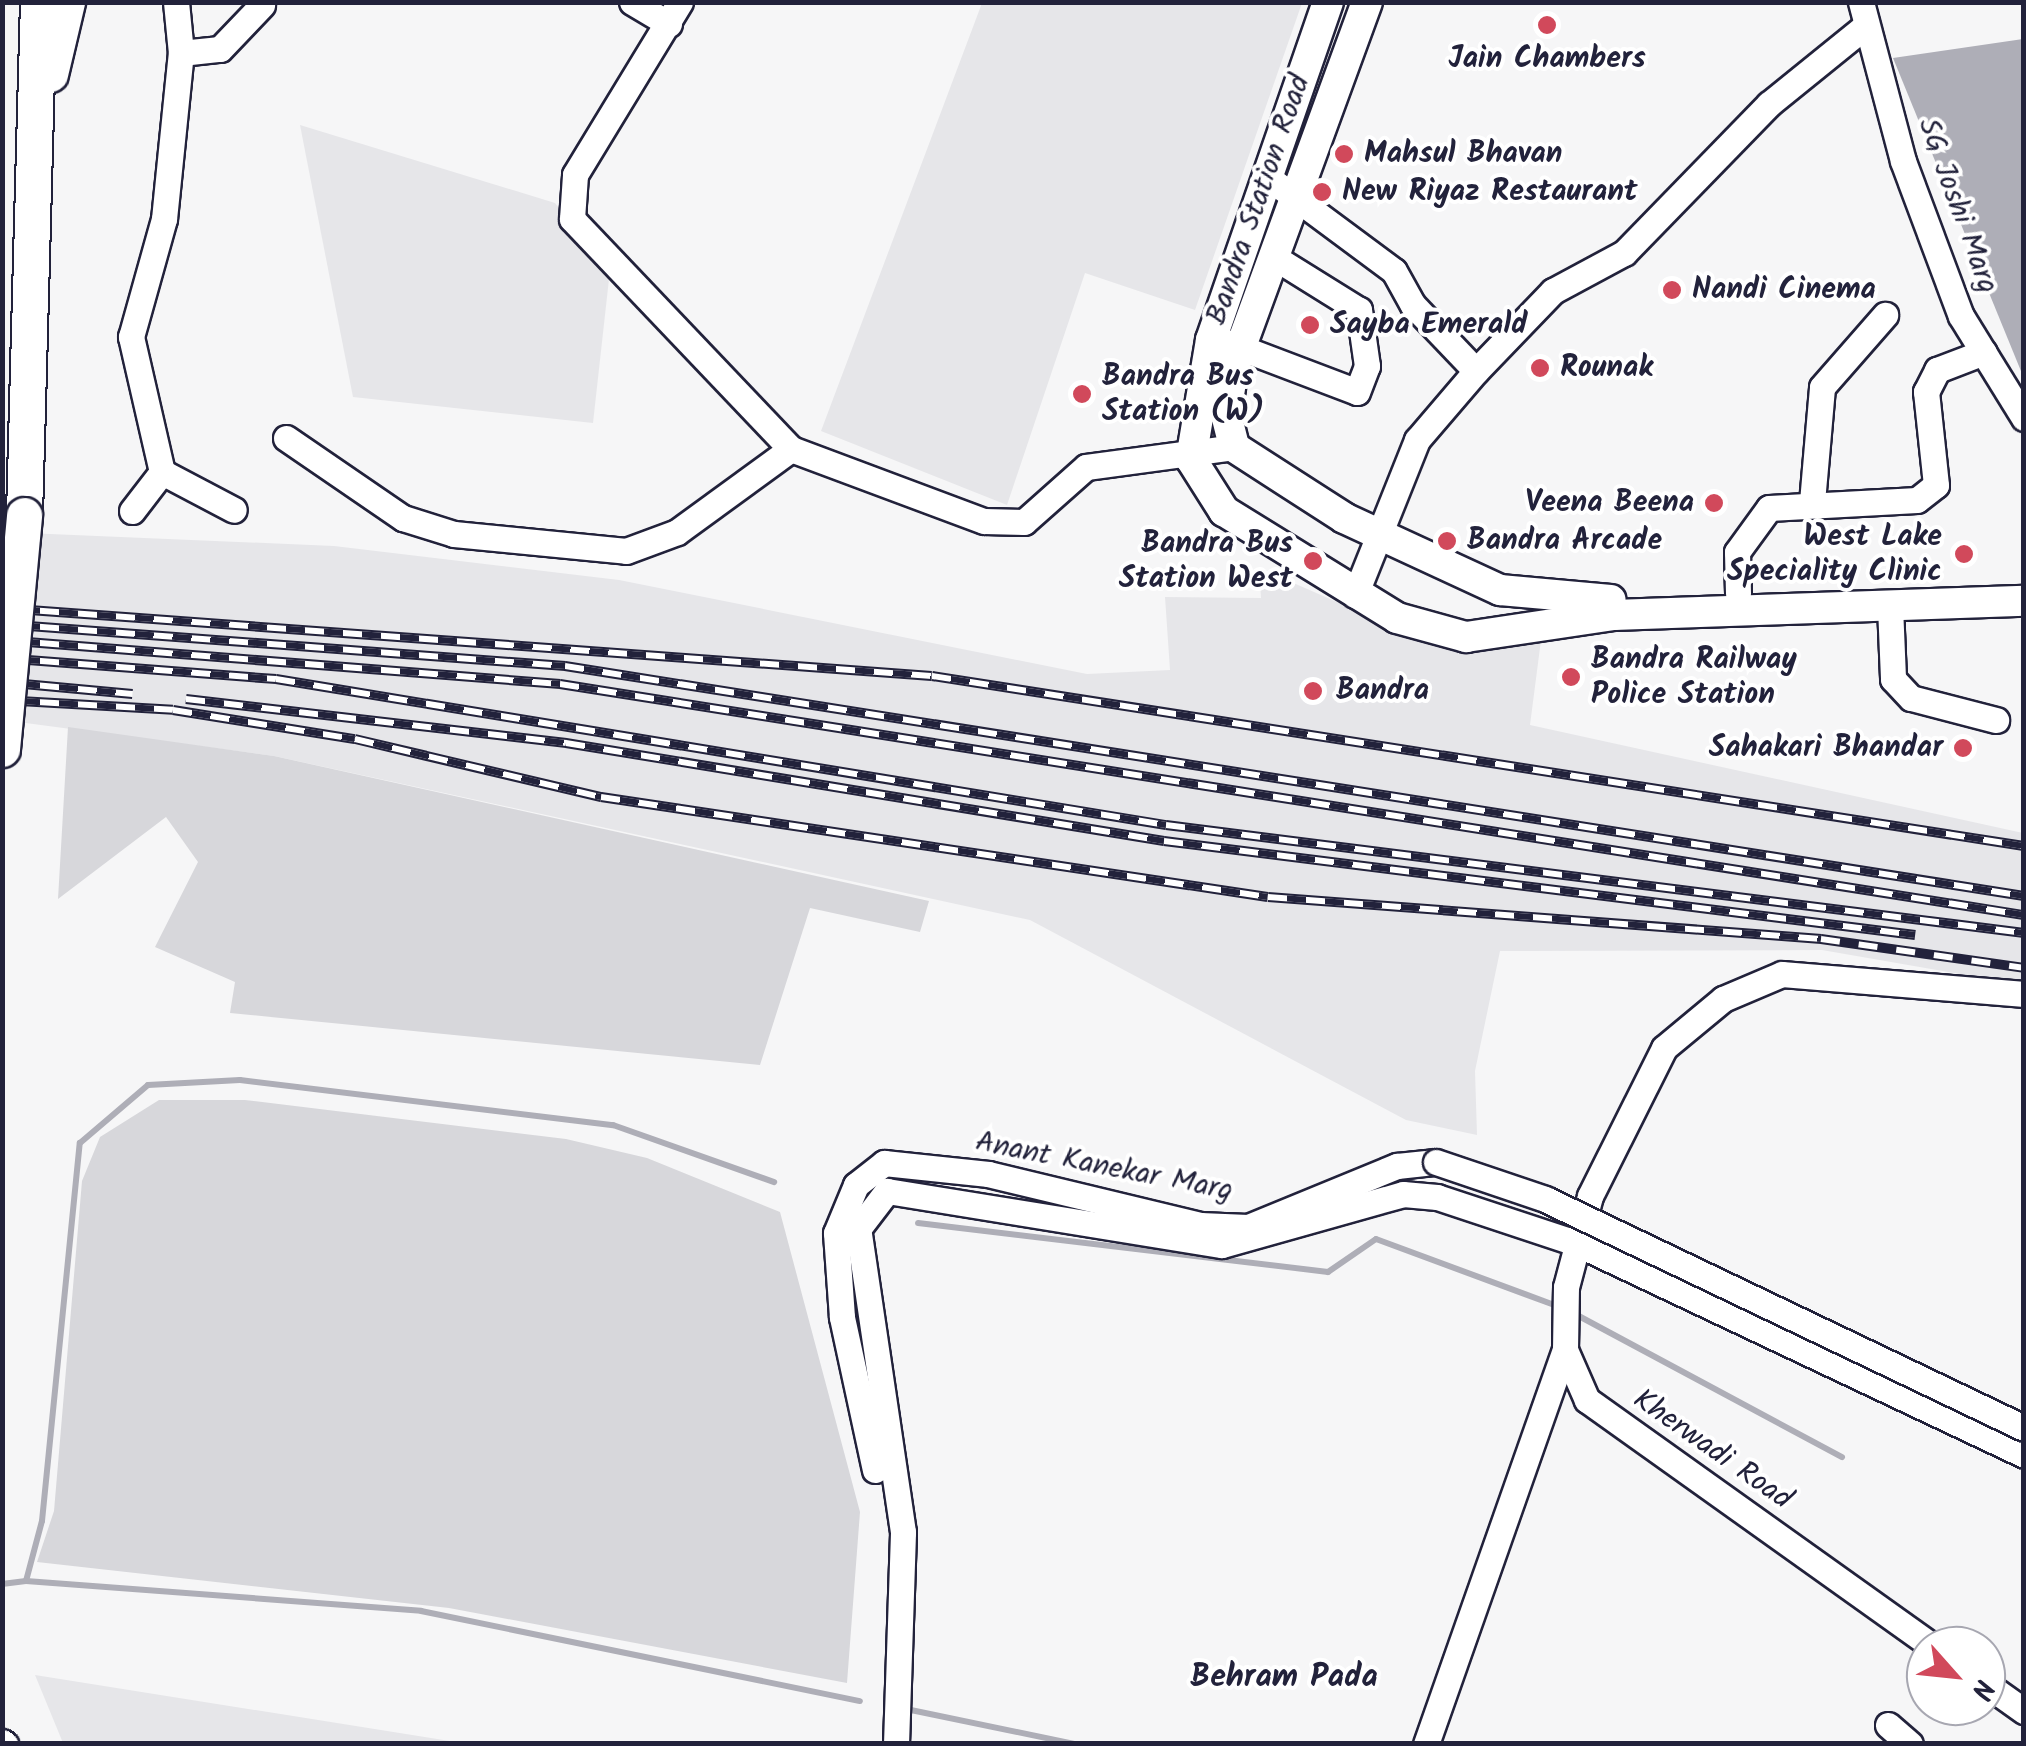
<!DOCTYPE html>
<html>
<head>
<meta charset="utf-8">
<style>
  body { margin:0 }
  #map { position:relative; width:2026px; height:1746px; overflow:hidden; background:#f6f6f7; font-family:Kalam,sans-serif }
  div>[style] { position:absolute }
  .built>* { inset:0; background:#e6e6e9 }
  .green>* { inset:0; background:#d7d7db }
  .water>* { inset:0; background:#aeaeb7 }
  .stream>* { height:6px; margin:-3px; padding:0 3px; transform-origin:3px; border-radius:3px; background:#aeaeb7 }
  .roads { filter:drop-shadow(2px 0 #22223b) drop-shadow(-2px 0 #22223b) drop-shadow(0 2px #22223b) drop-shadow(0 -2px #22223b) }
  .minor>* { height:25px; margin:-12.5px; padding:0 12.5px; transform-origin:12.5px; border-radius:12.5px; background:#fff }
  .major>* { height:30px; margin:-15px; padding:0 15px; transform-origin:15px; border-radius:15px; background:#fff }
  .highway>* { height:35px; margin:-17.5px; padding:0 17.5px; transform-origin:17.5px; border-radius:17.5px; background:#fff }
  .rail>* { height:10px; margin-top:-5px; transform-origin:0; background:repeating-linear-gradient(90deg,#fff 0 19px,#22223b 0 38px); box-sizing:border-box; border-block:2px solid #22223b }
  .bridges { filter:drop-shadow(2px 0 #22223b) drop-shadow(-2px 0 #22223b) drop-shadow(0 2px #22223b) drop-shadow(0 -2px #22223b) }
  .minor-bridge>* { height:25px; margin:-12.5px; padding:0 12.5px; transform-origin:12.5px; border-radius:12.5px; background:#fff }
  .highway-bridge>* { height:35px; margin:-17.5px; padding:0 17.5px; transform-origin:17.5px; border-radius:17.5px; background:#fff }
  .dots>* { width:28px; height:28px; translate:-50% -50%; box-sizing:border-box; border:5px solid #fff; border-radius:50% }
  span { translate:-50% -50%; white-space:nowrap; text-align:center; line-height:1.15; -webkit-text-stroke:8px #fff; paint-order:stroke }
  .poi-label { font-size:30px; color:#22223b; font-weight:700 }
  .left { translate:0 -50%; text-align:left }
  .right { translate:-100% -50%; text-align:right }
  .street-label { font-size:30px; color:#22223b }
  .neighbourhood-label { font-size:32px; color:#22223b; font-weight:700 }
  .frame { position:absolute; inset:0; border:5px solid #22223b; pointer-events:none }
  .north { position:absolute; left:1906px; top:1626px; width:100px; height:100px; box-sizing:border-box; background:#fff; border:2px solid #a7a7b1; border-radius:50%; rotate:117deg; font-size:28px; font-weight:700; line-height:40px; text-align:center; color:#22223b }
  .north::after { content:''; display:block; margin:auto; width:35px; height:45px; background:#d1495b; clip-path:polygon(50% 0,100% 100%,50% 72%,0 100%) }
</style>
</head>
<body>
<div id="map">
  <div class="built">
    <i style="clip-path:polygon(982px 3px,1302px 3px,1195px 310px,1085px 273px,1007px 505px,821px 431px)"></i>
    <i style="clip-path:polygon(300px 125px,555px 203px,610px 270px,593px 423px,353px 397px)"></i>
    <i style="clip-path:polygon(3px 532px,334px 546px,619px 580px,1087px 674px,1170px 670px,1165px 597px,1261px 598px,1259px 568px,1440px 647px,1484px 651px,1541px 640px,1530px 725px,2023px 833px,2023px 985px,1822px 950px,1500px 951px,1475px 1071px,1477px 1135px,1406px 1120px,1030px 920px,274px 756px,3px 720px)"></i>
    <i style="clip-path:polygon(35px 1675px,456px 1742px,467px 1743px,63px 1743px)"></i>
  </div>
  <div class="green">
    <i style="clip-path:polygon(68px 727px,274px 756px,929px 901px,920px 932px,810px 908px,760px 1065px,230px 1013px,235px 982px,155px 947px,198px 862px,166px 817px,58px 899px)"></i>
    <i style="clip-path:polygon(159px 1100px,245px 1100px,566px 1139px,647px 1158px,780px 1212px,860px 1512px,847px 1683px,449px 1608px,37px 1562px,54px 1511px,82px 1181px,100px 1137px)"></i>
  </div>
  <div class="water">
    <i style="clip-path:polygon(2023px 39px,2024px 39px,2023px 376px,1893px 58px)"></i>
  </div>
  <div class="stream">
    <i style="left:918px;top:1223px;width:413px;rotate:6.8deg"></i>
    <i style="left:1328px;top:1272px;width:58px;rotate:-34.5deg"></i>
    <i style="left:1376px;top:1239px;width:188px;rotate:20.3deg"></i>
    <i style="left:1575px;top:1314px;width:303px;rotate:28.2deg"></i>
    <i style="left:26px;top:1581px;width:396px;rotate:4.3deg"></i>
    <i style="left:421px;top:1611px;width:448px;rotate:11.6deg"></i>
    <i style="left:2px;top:1584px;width:24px;rotate:-7deg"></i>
    <i style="left:26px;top:1581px;width:62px;rotate:-75.1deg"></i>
    <i style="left:42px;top:1521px;width:380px;rotate:-84.3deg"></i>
    <i style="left:80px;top:1143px;width:89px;rotate:-40.5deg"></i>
    <i style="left:148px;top:1085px;width:92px;rotate:-3.1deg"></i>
    <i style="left:240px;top:1080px;width:376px;rotate:6.9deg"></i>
    <i style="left:613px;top:1125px;width:171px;rotate:19.5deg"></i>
    <i style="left:906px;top:1709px;width:173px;rotate:11.7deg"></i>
  </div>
  <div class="roads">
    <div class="minor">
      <i style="left:632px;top:2px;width:43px;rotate:30.7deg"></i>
      <i style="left:680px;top:2px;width:202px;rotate:121.3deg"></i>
      <i style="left:575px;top:175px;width:44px;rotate:93.9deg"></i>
      <i style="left:572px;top:219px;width:318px;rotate:46.4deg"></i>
      <i style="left:791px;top:449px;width:206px;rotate:20.5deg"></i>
      <i style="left:984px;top:521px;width:40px;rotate:1.4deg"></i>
      <i style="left:1024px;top:522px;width:83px;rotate:-41.6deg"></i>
      <i style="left:1086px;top:467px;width:149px;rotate:-7.7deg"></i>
      <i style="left:1861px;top:2px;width:164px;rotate:75.2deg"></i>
      <i style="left:1903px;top:161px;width:165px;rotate:69.5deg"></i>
      <i style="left:1961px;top:316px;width:120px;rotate:58.3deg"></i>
      <i style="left:181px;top:53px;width:39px;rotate:-6deg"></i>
      <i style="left:220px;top:49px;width:61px;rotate:-46.3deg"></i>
      <i style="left:1266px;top:176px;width:159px;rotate:36.6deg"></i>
      <i style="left:1394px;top:271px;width:39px;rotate:61deg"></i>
      <i style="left:1413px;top:305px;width:91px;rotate:46.3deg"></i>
      <i style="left:1223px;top:341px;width:143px;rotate:20.8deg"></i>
      <i style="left:1357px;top:392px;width:28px;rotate:-69deg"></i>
      <i style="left:1367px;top:366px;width:57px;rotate:-98.1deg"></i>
      <i style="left:1359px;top:310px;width:97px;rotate:-148.1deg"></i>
      <i style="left:286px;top:438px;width:142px;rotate:34.4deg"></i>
      <i style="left:403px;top:518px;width:53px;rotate:17.4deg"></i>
      <i style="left:454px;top:534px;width:173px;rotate:5.6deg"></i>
      <i style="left:626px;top:551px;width:54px;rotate:-20.4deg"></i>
      <i style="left:677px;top:532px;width:141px;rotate:-36.1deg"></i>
      <i style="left:162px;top:472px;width:81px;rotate:27.8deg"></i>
      <i style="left:1812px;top:502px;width:115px;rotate:-85deg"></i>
      <i style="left:1822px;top:387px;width:96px;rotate:-48.8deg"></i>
      <i style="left:132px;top:511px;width:49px;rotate:-52.4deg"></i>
      <i style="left:162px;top:472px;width:139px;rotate:-102.9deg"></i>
      <i style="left:131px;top:337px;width:123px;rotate:-74.4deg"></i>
      <i style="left:164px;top:219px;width:167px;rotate:-84.2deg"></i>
      <i style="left:181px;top:53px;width:51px;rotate:-95.6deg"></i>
      <i style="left:1738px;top:593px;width:41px;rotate:-91.4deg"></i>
      <i style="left:1737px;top:552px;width:54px;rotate:-54deg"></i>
      <i style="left:1769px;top:508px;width:148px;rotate:-3.1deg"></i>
      <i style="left:1917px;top:500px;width:24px;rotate:-38deg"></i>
      <i style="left:1936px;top:485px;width:94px;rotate:-96.1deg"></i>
      <i style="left:1926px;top:392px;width:25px;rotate:-63deg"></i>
      <i style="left:1937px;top:370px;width:50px;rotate:-21deg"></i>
      <i style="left:1355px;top:595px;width:167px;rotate:-68.2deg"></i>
      <i style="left:1417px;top:440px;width:91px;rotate:-49.5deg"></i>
      <i style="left:1476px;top:371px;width:111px;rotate:-46.1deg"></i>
      <i style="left:1553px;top:291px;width:81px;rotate:-28.2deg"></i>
      <i style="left:1624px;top:253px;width:208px;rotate:-45.8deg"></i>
      <i style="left:1769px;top:104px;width:122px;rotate:-39deg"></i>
      <i style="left:1890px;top:606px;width:73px;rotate:87.6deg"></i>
      <i style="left:1893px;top:679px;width:26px;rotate:47deg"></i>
      <i style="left:1911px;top:698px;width:88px;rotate:14.5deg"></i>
      <i style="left:875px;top:1470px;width:157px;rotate:-102.2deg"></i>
      <i style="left:842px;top:1317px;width:84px;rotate:-94.1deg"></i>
      <i style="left:836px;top:1233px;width:52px;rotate:-67.4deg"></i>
      <i style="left:856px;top:1185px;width:36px;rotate:-38deg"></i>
      <i style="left:884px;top:1163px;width:105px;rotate:6deg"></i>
      <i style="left:988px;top:1174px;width:218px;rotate:13.5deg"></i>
      <i style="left:1200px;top:1225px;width:48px;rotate:2.4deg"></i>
      <i style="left:1248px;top:1227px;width:161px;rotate:-22.3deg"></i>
      <i style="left:1397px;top:1166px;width:39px;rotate:-6deg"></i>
      <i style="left:1932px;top:1646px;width:424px;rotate:-144.5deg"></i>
      <i style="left:1587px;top:1400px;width:55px;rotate:-113.7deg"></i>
      <i style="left:1565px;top:1350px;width:63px;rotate:-89.1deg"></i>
      <i style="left:1566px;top:1287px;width:94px;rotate:-75.2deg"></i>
      <i style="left:1590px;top:1196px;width:165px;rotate:-63.4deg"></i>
      <i style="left:1664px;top:1048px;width:77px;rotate:-39.7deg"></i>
      <i style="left:1723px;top:999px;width:64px;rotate:-23deg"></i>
      <i style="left:1782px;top:974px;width:243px;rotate:4.7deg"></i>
      <i style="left:1986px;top:1684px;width:47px;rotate:35.4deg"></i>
      <i style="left:1888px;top:1725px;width:29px;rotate:41deg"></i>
      <i style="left:2px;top:1742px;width:4px;rotate:34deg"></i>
      <i style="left:896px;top:1744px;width:212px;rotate:-88.1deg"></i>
      <i style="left:903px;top:1532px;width:306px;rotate:-98.4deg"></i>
      <i style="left:858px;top:1229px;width:48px;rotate:-52.7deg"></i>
      <i style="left:887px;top:1191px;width:339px;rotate:9.2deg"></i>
      <i style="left:1222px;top:1245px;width:188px;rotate:-15.7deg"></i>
      <i style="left:1403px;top:1194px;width:34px;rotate:5deg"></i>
      <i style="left:1437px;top:1197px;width:146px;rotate:18.3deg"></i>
      <i style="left:1576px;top:1243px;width:496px;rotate:25.3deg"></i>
      <i style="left:1426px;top:1744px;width:418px;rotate:-70.6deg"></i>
    </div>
    <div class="major">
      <i style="left:1328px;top:2px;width:358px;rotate:109.1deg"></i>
      <i style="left:1211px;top:340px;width:121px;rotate:99.5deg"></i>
      <i style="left:1191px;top:459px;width:62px;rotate:57.6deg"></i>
      <i style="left:1224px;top:511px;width:203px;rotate:31.7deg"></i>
      <i style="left:1397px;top:618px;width:72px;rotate:15.4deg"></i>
      <i style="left:1466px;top:637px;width:150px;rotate:-8.5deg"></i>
      <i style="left:1614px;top:615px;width:410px;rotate:-2deg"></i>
      <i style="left:1367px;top:2px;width:391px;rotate:110.1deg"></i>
      <i style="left:1233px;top:369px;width:46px;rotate:98.8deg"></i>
      <i style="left:1226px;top:414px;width:34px;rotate:76deg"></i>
      <i style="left:1234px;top:447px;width:131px;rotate:32.8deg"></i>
      <i style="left:1344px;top:518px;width:172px;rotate:24.8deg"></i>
      <i style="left:1500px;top:590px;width:111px;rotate:5.1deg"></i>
    </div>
    <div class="highway">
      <i style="left:50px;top:74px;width:74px;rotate:-76.7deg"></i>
      <i style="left:24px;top:515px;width:513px;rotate:-88.44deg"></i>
    </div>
  </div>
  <div class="rail">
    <i style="left:2px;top:608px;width:932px;rotate:4.18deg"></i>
    <i style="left:932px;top:676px;width:1105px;rotate:8.85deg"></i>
    <i style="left:2px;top:624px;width:565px;rotate:4.27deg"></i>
    <i style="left:565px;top:666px;width:1477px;rotate:8.96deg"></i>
    <i style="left:2px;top:640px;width:560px;rotate:4.51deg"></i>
    <i style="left:560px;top:684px;width:1482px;rotate:8.97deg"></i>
    <i style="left:2px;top:658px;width:275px;rotate:4.4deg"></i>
    <i style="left:276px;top:679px;width:902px;rotate:9.32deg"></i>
    <i style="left:1166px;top:825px;width:865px;rotate:7.17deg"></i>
    <i style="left:2px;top:682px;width:131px;rotate:5.3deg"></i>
    <i style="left:186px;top:699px;width:383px;rotate:6.6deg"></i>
    <i style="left:566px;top:743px;width:606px;rotate:9.31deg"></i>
    <i style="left:1164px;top:841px;width:757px;rotate:7.13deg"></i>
    <i style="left:2px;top:700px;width:171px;rotate:3.3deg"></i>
    <i style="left:173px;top:710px;width:184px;rotate:9.1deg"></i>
    <i style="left:355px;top:739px;width:253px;rotate:13.3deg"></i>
    <i style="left:601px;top:797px;width:674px;rotate:8.53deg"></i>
    <i style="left:1268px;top:897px;width:555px;rotate:4.34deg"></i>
    <i style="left:1821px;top:939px;width:205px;rotate:8.1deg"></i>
  </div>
  <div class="bridges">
    <div class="minor-bridge">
      <i style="left:1436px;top:1162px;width:115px;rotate:18.7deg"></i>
      <i style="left:1545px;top:1199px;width:531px;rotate:25.55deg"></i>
    </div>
    <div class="highway-bridge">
      <i style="left:2px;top:749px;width:235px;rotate:-84.6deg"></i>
    </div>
  </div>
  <div class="dots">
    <i style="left:1547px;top:25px;background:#d1495b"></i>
    <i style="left:1344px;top:154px;background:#d1495b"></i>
    <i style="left:1322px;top:192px;background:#d1495b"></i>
    <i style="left:1672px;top:290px;background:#d1495b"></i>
    <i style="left:1310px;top:325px;background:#d1495b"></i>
    <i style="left:1540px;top:368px;background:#d1495b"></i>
    <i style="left:1082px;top:394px;background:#d1495b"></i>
    <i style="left:1714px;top:503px;background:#d1495b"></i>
    <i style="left:1447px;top:541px;background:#d1495b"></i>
    <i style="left:1964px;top:554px;background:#d1495b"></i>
    <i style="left:1313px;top:561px;background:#d1495b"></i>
    <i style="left:1571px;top:677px;background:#d1495b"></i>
    <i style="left:1313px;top:691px;background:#d1495b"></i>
    <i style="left:1963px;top:748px;background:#d1495b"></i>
  </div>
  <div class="poi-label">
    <span style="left:1547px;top:59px">Jain Chambers</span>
    <span class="left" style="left:1364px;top:154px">Mahsul Bhavan</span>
    <span class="left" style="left:1342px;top:192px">New Riyaz Restaurant</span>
    <span class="left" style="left:1692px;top:290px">Nandi Cinema</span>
    <span class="left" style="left:1330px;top:325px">Sayba Emerald</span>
    <span class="left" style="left:1560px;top:368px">Rounak</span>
    <span class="left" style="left:1102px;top:394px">Bandra Bus<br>Station (W)</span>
    <span class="right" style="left:1694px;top:503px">Veena Beena</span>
    <span class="right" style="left:1942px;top:554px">West Lake<br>Speciality Clinic</span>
    <span class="left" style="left:1467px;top:541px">Bandra Arcade</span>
    <span class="right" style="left:1293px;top:561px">Bandra Bus<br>Station West</span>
    <span class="left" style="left:1591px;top:677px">Bandra Railway<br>Police Station</span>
    <span class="left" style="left:1336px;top:691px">Bandra</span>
    <span class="right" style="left:1943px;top:748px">Sahakari Bhandar</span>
  </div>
  <div class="street-label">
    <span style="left:1259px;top:200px;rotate:-71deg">Bandra Station Road</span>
    <span style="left:1957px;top:206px;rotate:70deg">SG Joshi Marg</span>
    <span style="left:1104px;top:1167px;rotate:11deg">Anant Kanekar Marg</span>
    <span style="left:1712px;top:1450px;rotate:35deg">Kherwadi Road</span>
  </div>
  <div class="neighbourhood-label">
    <span style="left:1284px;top:1678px">Behram Pada</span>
  </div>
  <div class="frame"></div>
  <div class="north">N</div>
</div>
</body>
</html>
